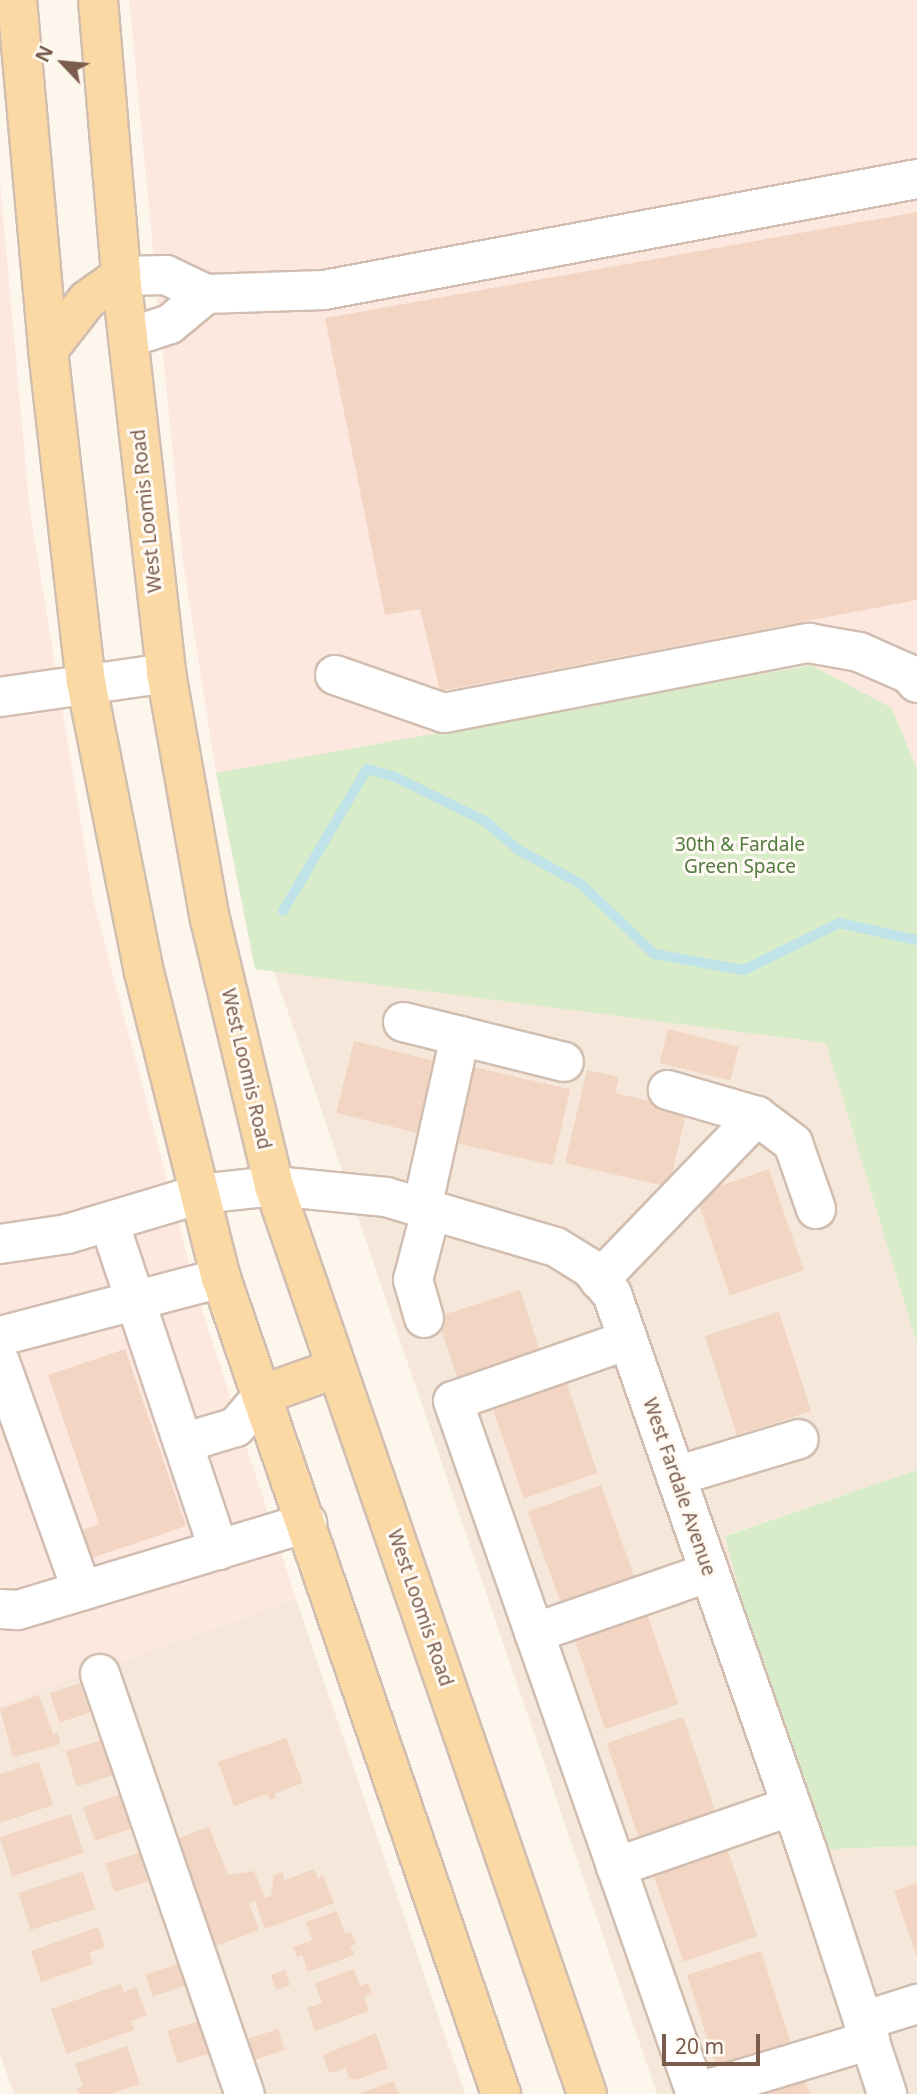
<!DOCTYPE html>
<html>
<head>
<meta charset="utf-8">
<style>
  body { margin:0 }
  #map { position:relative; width:917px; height:2094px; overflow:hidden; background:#fdf6ec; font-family:"Noto Sans",sans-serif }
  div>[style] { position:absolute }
  .residential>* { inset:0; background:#f5e8da }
  .commercial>* { inset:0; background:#fde8e0 }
  .green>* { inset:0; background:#d8ecc9 }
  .stream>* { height:10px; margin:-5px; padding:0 5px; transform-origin:5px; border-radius:5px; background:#bfe3e8 }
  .building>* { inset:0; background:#f3d5c3; transform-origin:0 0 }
  .roads { filter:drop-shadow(2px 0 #d1beb0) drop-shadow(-2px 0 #d1beb0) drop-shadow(0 2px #d1beb0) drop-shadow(0 -2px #d1beb0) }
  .minor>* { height:38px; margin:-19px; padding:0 19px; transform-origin:19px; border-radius:19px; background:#fff }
  .major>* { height:38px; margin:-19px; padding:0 19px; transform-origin:19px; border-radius:19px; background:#fbd9a5 }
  span { translate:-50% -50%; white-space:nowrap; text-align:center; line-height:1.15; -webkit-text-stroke:6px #fffaf3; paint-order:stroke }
  .street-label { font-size:19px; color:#7a5c4d }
  .park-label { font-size:19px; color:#537a41 }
  .north { position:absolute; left:28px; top:28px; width:70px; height:70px; -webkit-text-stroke:5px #fffaf3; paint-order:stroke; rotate:296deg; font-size:19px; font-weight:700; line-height:28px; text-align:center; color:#7a5c4d }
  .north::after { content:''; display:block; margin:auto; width:24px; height:32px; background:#7a5c4d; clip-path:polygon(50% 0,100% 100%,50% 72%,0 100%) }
  .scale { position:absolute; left:662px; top:2034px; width:98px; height:32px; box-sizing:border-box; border:4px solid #7a5c4d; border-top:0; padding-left:9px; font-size:21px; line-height:24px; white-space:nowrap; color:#7a5c4d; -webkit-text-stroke:5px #fffaf3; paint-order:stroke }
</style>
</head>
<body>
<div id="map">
  <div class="residential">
    <i style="clip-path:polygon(274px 971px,826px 1043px,917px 1344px,917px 1470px,726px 1535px,807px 1850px,917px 1846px,917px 2094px,657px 2094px)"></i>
    <i style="clip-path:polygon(296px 1599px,465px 2094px,14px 2094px,0 2054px,0 1705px)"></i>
  </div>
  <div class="commercial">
    <i style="clip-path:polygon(129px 0,917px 0,917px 769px,892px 708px,811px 665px,216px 773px,183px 562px)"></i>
    <i style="clip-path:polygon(0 182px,30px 511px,94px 903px,200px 1304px,296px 1599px,0 1705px)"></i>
  </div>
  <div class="green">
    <i style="clip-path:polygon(811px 665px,892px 708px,917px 769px,917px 1344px,826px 1043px,255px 969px,216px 773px)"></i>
    <i style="clip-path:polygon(917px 1470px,917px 1846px,807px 1850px,725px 1536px)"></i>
  </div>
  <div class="stream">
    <i style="left:283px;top:911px;width:165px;rotate:-59.4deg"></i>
    <i style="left:367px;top:769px;width:29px;rotate:16deg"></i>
    <i style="left:395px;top:777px;width:100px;rotate:26.1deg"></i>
    <i style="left:485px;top:821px;width:43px;rotate:41.2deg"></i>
    <i style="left:517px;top:849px;width:73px;rotate:28.7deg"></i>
    <i style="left:581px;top:884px;width:101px;rotate:43.8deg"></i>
    <i style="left:654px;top:954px;width:91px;rotate:10.1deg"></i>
    <i style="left:744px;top:970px;width:106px;rotate:-26.3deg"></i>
    <i style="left:839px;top:923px;width:80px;rotate:12.3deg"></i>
  </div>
  <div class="building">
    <i style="clip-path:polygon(917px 212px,917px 600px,440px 691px,420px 609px,385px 615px,325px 318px)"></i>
    <i style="left:668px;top:1029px;width:73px;height:35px;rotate:14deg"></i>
    <i style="left:354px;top:1041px;width:89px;height:74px;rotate:14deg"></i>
    <i style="left:465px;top:1065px;width:108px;height:78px;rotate:13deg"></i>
    <i style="clip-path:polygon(587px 1070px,619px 1077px,615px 1093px,687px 1110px,669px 1187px,565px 1163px)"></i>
    <i style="left:769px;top:1169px;width:107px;height:78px;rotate:71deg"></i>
    <i style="left:520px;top:1290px;width:73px;height:87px;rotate:72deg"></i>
    <i style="left:779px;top:1312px;width:104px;height:78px;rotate:72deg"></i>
    <i style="clip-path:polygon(125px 1349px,186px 1526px,92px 1558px,82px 1530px,99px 1524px,48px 1375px)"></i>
    <i style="left:562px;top:1370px;width:109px;height:78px;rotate:71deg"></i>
    <i style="left:601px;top:1485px;width:107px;height:78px;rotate:70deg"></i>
    <i style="left:643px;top:1602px;width:108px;height:77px;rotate:71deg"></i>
    <i style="left:80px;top:1683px;width:31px;height:32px;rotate:71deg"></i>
    <i style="clip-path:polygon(39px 1695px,53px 1734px,58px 1732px,60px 1740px,58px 1745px,13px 1757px,0 1709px)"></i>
    <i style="left:683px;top:1717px;width:107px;height:81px;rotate:71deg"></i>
    <i style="clip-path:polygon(286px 1738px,303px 1783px,275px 1793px,276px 1798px,270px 1800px,267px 1794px,234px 1806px,218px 1762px)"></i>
    <i style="left:102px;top:1740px;width:37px;height:38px;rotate:73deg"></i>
    <i style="clip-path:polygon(39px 1762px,53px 1805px,0 1823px,0 1774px)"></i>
    <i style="left:121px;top:1794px;width:36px;height:40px;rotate:71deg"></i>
    <i style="left:71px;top:1814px;width:41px;height:75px;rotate:72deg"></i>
    <i style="clip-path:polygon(209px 1827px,228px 1875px,254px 1871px,265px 1898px,271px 1896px,274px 1875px,282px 1872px,285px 1880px,314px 1869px,318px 1878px,323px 1876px,334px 1903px,265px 1929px,255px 1901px,249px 1903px,259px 1930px,213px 1947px,173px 1840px)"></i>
    <i style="left:723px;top:1837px;width:105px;height:78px;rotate:71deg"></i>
    <i style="left:139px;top:1853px;width:30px;height:35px;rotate:73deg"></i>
    <i style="left:83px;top:1872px;width:39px;height:68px;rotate:72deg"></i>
    <i style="clip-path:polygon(917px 1883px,917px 1957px,894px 1891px)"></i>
    <i style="clip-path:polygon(337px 1911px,345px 1934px,351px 1932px,356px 1944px,350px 1946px,354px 1955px,308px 1972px,302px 1955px,297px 1957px,293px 1947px,312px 1940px,306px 1922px)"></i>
    <i style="clip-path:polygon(98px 1927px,105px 1947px,89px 1953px,93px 1964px,41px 1982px,31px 1951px)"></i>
    <i style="left:761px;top:1951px;width:108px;height:78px;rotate:72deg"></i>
    <i style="left:178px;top:1964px;width:23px;height:34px;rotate:72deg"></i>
    <i style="clip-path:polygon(354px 1969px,360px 1986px,368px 1983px,372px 1994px,364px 1997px,369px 2011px,315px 2031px,307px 2008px,322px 2003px,315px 1983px)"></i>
    <i style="left:285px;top:1970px;width:16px;height:15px;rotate:72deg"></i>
    <i style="clip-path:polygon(121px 1984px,124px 1992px,136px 1987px,147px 2015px,131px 2021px,134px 2030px,67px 2054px,51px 2009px)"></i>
    <i style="left:199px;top:2021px;width:34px;height:33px;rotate:73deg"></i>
    <i style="left:278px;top:2029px;width:22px;height:34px;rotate:72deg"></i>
    <i style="clip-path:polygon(376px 2033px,388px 2068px,356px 2080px,349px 2078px,346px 2068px,329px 2073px,323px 2055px)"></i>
    <i style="clip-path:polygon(127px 2046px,140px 2084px,110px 2094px,79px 2094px,77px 2088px,83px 2086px,75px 2064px)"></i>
    <i style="clip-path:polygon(801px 2070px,810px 2094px,735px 2094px)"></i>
    <i style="clip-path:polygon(394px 2081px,399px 2094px,358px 2094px)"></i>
  </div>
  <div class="roads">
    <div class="minor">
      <i style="left:121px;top:276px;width:45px;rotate:-1.3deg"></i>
      <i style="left:166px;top:275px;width:44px;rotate:25.4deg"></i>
      <i style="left:206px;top:294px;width:118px;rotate:-1.9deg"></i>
      <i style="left:324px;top:290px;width:603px;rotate:-10.6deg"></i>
      <i style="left:128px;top:338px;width:44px;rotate:-18.4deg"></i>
      <i style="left:170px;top:324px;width:47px;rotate:-39.8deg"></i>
      <i style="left:335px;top:675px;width:115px;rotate:19.2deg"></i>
      <i style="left:444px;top:713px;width:372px;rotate:-10.9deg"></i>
      <i style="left:809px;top:643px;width:51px;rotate:10.2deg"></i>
      <i style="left:859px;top:652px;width:55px;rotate:23.7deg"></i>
      <i style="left:909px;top:674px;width:12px;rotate:48deg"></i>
      <i style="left:0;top:697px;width:168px;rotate:-8.2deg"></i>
      <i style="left:403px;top:1022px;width:59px;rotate:13.8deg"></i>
      <i style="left:757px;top:1116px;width:45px;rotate:36.9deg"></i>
      <i style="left:793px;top:1143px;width:70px;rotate:70.8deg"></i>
      <i style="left:422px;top:1208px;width:176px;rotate:-77.5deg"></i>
      <i style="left:460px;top:1036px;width:107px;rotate:14deg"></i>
      <i style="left:109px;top:1222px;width:346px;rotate:71.5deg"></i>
      <i style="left:0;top:1244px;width:68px;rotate:-8.5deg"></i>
      <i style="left:67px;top:1234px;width:139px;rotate:-16.7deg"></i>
      <i style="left:200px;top:1194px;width:74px;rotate:-6.2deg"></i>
      <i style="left:274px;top:1186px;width:113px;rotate:5.6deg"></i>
      <i style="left:386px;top:1197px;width:177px;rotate:16.4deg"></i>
      <i style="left:556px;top:1247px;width:40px;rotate:32deg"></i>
      <i style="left:590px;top:1268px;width:34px;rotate:50deg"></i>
      <i style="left:612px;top:1294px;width:589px;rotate:70.67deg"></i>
      <i style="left:807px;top:1850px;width:257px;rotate:71.8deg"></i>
      <i style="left:599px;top:1280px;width:228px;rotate:-46.1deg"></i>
      <i style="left:757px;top:1116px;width:93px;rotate:-163.7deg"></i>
      <i style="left:424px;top:1318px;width:40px;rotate:-106deg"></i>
      <i style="left:413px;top:1280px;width:71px;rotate:-75.4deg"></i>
      <i style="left:0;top:1336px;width:228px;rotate:-14.7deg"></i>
      <i style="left:628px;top:1340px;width:185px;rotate:160.8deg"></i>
      <i style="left:453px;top:1401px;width:734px;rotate:70.68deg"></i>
      <i style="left:0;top:1362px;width:243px;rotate:70.3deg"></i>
      <i style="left:183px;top:1443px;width:55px;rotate:-16.8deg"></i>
      <i style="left:236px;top:1427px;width:43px;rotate:-49.7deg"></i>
      <i style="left:676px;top:1476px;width:128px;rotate:-16.7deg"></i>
      <i style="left:0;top:1609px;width:18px;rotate:3deg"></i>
      <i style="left:18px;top:1610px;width:302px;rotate:-16.8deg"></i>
      <i style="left:534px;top:1633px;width:186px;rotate:-19.1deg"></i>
      <i style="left:100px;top:1674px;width:444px;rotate:71deg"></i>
      <i style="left:616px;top:1867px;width:186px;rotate:-19.1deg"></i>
      <i style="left:863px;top:2021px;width:57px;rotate:-17.5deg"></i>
      <i style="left:695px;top:2093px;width:183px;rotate:-16.8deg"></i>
    </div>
    <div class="major">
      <i style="left:17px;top:0;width:351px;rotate:84.9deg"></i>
      <i style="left:48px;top:350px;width:334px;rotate:83.5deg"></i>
      <i style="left:86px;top:682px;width:296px;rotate:78.7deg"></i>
      <i style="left:144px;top:972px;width:316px;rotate:75.9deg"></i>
      <i style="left:221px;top:1278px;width:863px;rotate:71.06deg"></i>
      <i style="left:98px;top:0;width:277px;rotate:85.2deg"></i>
      <i style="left:121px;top:276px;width:400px;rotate:83.5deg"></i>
      <i style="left:166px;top:673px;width:250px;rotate:79.9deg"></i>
      <i style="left:210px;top:919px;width:275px;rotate:76.5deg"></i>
      <i style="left:274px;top:1186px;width:960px;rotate:70.98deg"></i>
      <i style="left:48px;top:350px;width:63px;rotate:-52deg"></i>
      <i style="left:87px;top:300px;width:42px;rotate:-35.2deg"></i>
      <i style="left:264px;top:1394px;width:77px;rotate:-19.6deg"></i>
    </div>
  </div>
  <div class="street-label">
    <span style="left:147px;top:511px;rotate:-96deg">West Loomis Road</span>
    <span style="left:246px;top:1069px;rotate:77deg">West Loomis Road</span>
    <span style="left:679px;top:1487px;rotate:71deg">West Fardale Avenue</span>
    <span style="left:420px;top:1608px;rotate:71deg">West Loomis Road</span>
  </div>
  <div class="park-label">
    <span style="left:740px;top:856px">30th &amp; Fardale<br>Green Space</span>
  </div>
  <div class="north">N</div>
  <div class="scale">20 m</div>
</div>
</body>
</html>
